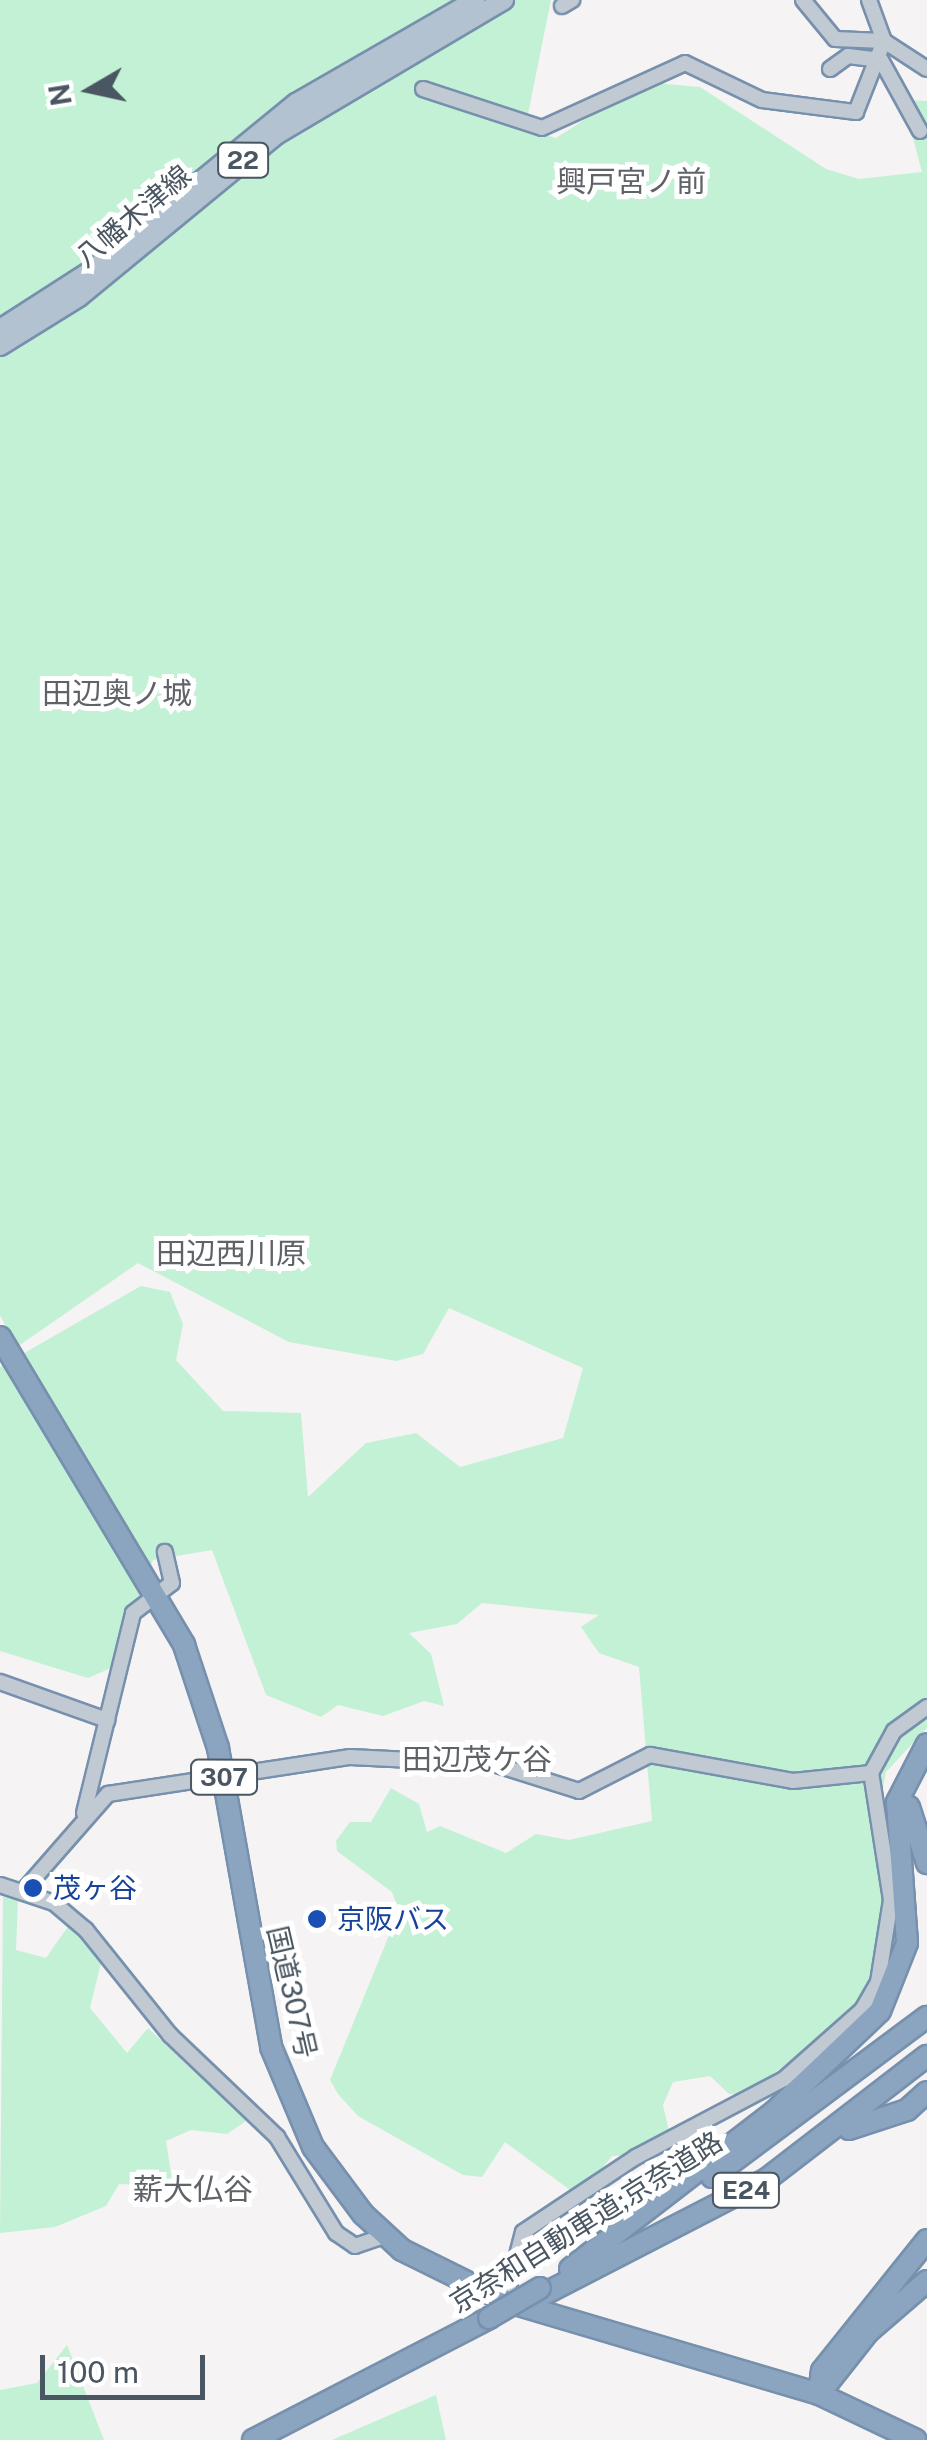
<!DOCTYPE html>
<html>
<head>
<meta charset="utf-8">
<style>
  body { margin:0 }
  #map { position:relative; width:927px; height:2440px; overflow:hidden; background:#f5f3f3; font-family:"Public Sans","Noto Sans JP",sans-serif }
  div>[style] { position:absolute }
  .green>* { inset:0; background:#c3f1d5 }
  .roads { filter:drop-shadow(2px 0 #7690ad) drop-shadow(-2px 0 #7690ad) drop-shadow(0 2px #7690ad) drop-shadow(0 -2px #7690ad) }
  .minor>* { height:14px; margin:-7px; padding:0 7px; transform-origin:7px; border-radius:7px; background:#c1cad2 }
  .major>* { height:18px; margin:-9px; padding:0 9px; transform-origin:9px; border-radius:9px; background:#b3c2d1 }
  .highway>* { height:20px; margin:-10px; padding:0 10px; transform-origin:10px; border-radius:10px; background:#8ba5c1 }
  .bridges { filter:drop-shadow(2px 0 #7690ad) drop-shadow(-2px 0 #7690ad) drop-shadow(0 2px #7690ad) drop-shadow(0 -2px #7690ad) }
  .highway-bridge>* { height:20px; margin:-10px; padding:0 10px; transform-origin:10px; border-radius:10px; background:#8ba5c1 }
  .dots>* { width:28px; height:28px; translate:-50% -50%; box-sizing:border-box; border:5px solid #fff; border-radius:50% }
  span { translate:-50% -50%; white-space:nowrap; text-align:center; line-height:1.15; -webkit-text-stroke:10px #fff; paint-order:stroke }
  .shield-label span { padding:2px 8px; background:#fff; border:2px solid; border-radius:8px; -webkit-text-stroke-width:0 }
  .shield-label { font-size:25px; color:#4a5661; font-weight:700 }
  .street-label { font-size:28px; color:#4a5661 }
  .transit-label { font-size:28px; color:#164399 }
  .left { translate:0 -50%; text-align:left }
  .neighbourhood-label { font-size:30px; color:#5f6368 }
  .north { position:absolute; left:40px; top:40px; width:100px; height:100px; -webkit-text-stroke:8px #fff; paint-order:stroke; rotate:261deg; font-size:28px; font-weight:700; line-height:40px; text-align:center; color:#4a5661 }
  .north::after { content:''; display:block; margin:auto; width:35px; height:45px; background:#4a5661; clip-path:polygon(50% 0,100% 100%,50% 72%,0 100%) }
  .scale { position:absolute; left:40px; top:2355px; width:165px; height:45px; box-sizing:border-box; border:5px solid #4a5661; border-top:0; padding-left:12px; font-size:30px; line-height:35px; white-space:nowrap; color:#4a5661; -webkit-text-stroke:8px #fff; paint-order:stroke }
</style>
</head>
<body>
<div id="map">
  <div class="green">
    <i style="clip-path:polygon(0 0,551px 0,525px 129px,556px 138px,643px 82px,700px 87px,826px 169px,859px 179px,922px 172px,903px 100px,927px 101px,927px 1728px,886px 1772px,877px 1821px,886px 1918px,861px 2005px,748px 2094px,729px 2094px,710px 2076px,673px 2082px,663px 2105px,670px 2136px,645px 2155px,612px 2156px,592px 2181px,570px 2190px,505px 2142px,482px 2177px,463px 2175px,358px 2116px,338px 2094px,330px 2080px,399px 1911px,392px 1892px,337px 1851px,336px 1841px,350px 1822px,371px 1822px,391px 1788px,419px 1804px,427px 1832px,440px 1826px,506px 1853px,536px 1834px,569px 1840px,652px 1821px,639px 1667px,599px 1653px,581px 1627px,599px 1615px,482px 1603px,457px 1624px,409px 1633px,431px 1654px,444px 1706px,424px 1701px,383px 1716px,338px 1705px,321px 1717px,266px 1695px,212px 1550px,153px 1560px,111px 1668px,88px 1678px,0 1651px,0 1367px,141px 1286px,170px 1292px,183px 1324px,176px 1360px,223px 1411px,301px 1413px,308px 1497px,366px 1443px,416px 1433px,460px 1467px,563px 1438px,583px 1368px,449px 1308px,423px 1354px,396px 1361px,289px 1342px,138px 1263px,17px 1347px,0 1315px)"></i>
    <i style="clip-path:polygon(3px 1897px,18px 1899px,16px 1950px,46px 1958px,69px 1925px,101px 1963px,90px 2008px,127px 2053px,148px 2028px,246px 2121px,227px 2134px,191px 2130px,166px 2141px,173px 2186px,119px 2184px,106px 2206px,55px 2227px,0 2233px)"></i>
    <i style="clip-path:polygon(67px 2345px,104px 2440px,0 2440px,0 2390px,37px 2383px)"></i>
    <i style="clip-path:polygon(436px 2395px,446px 2440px,332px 2440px)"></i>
  </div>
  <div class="roads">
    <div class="minor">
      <i style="left:803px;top:0;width:50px;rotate:50.6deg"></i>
      <i style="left:835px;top:39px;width:49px;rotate:2.3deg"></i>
      <i style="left:869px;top:0;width:44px;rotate:69.9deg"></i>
      <i style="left:884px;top:41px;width:51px;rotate:33.1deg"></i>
      <i style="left:562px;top:6px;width:12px;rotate:-31deg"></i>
      <i style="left:830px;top:69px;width:22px;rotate:-36deg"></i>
      <i style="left:848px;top:56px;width:33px;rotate:7deg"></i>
      <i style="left:881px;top:60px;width:81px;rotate:61.2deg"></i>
      <i style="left:423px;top:89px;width:125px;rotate:18.1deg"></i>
      <i style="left:542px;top:128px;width:157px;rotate:-24.4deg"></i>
      <i style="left:685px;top:63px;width:85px;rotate:25.7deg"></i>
      <i style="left:762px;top:100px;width:95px;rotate:7.3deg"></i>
      <i style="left:856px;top:112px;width:76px;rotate:-68.5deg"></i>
      <i style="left:0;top:1682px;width:114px;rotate:19.6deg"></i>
      <i style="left:84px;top:1813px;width:206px;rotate:-76.2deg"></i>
      <i style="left:133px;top:1613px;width:49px;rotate:-37.6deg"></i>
      <i style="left:172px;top:1583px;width:32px;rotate:-103deg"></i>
      <i style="left:0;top:1885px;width:57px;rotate:18.4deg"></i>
      <i style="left:54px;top:1903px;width:42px;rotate:40.2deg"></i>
      <i style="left:86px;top:1930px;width:134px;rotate:51.3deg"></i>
      <i style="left:170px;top:2035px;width:148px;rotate:43.6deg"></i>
      <i style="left:277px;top:2137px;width:113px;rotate:58.4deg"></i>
      <i style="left:336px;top:2233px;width:23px;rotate:34deg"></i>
      <i style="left:355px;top:2246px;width:31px;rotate:-19deg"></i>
      <i style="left:24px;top:1890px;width:128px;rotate:-48.8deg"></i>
      <i style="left:108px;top:1794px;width:245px;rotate:-8.7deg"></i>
      <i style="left:350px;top:1757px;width:144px;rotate:2.8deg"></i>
      <i style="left:494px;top:1764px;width:89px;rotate:17.6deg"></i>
      <i style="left:579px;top:1791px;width:80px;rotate:-26.9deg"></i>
      <i style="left:650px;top:1755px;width:145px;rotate:10.3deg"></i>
      <i style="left:793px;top:1781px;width:78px;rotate:-5.9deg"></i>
      <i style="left:505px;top:2301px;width:71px;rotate:-75.4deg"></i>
      <i style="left:523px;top:2232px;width:136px;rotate:-33.6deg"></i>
      <i style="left:636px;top:2157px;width:167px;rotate:-27.8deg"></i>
      <i style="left:784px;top:2079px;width:104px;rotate:-41.5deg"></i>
      <i style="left:862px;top:2010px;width:32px;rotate:-60deg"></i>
      <i style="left:878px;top:1982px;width:83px;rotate:-81deg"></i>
      <i style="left:891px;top:1900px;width:129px;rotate:-98.9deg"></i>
      <i style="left:871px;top:1773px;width:48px;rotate:-61.3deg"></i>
      <i style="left:894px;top:1731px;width:41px;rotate:-36deg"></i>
    </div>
    <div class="major">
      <i style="left:0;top:329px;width:109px;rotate:-32.7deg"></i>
      <i style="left:92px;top:270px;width:264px;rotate:-39.3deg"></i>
      <i style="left:296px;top:103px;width:207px;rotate:-29.9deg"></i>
      <i style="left:0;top:346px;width:93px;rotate:-31.8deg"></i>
      <i style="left:79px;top:297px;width:255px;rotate:-39.4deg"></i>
      <i style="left:276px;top:135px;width:265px;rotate:-30.6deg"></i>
    </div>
    <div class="highway">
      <i style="left:0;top:1337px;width:359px;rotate:59.1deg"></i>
      <i style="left:184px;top:1645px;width:108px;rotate:71.7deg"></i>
      <i style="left:218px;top:1748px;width:304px;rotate:79.9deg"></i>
      <i style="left:271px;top:2047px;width:108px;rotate:67.2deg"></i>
      <i style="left:313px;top:2147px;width:84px;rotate:53.3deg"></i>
      <i style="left:363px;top:2214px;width:53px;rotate:42.7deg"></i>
      <i style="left:402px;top:2250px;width:115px;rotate:26.3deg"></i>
      <i style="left:505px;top:2301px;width:327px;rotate:16.5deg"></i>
      <i style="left:819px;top:2394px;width:107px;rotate:25.4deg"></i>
      <i style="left:909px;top:1807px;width:59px;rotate:72.2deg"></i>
      <i style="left:849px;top:2129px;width:61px;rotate:-18.1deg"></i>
      <i style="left:907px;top:2110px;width:27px;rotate:-42deg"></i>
      <i style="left:712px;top:2177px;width:268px;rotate:-36.7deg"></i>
      <i style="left:570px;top:2269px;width:257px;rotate:-37.6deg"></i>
      <i style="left:774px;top:2112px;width:146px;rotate:-43.6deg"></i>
      <i style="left:880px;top:2011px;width:73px;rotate:-68.3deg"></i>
      <i style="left:907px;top:1943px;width:141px;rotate:-94.1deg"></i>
      <i style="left:897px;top:1802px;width:65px;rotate:-62.7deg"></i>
      <i style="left:546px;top:2293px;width:249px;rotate:-27.3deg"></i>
      <i style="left:767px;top:2179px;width:202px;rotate:-37.6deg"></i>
      <i style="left:819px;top:2394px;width:23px;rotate:-83deg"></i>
      <i style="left:822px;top:2371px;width:168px;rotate:-51.3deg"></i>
      <i style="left:819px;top:2394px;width:79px;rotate:-51.7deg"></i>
      <i style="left:868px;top:2332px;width:78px;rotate:-40.8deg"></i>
      <i style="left:253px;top:2440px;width:266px;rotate:-27.3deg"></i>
    </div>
  </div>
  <div class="bridges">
    <div class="highway-bridge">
      <i style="left:489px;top:2318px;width:59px;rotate:-30.5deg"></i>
    </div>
  </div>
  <div class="dots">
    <i style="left:33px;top:1888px;background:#1a4fb4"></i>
    <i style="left:317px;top:1919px;background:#1a4fb4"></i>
  </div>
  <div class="shield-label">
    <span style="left:243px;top:160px">22</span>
    <span style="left:224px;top:1777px">307</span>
    <span style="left:746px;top:2190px">E24</span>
  </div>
  <div class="street-label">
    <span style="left:133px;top:216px;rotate:-40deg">八幡木津線</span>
    <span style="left:292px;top:1992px;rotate:77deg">国道307号</span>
    <span style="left:586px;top:2222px;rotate:-32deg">京奈和自動車道;京奈道路</span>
  </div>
  <div class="transit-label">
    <span class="left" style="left:53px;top:1888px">茂ヶ谷</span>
    <span class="left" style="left:337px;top:1919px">京阪バス</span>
  </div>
  <div class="neighbourhood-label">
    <span style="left:631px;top:181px">興戸宮ノ前</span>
    <span style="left:117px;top:693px">田辺奥ノ城</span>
    <span style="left:231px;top:1253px">田辺西川原</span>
    <span style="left:477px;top:1759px">田辺茂ケ谷</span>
    <span style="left:193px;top:2189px">薪大仏谷</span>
  </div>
  <div class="north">N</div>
  <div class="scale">100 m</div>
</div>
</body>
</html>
